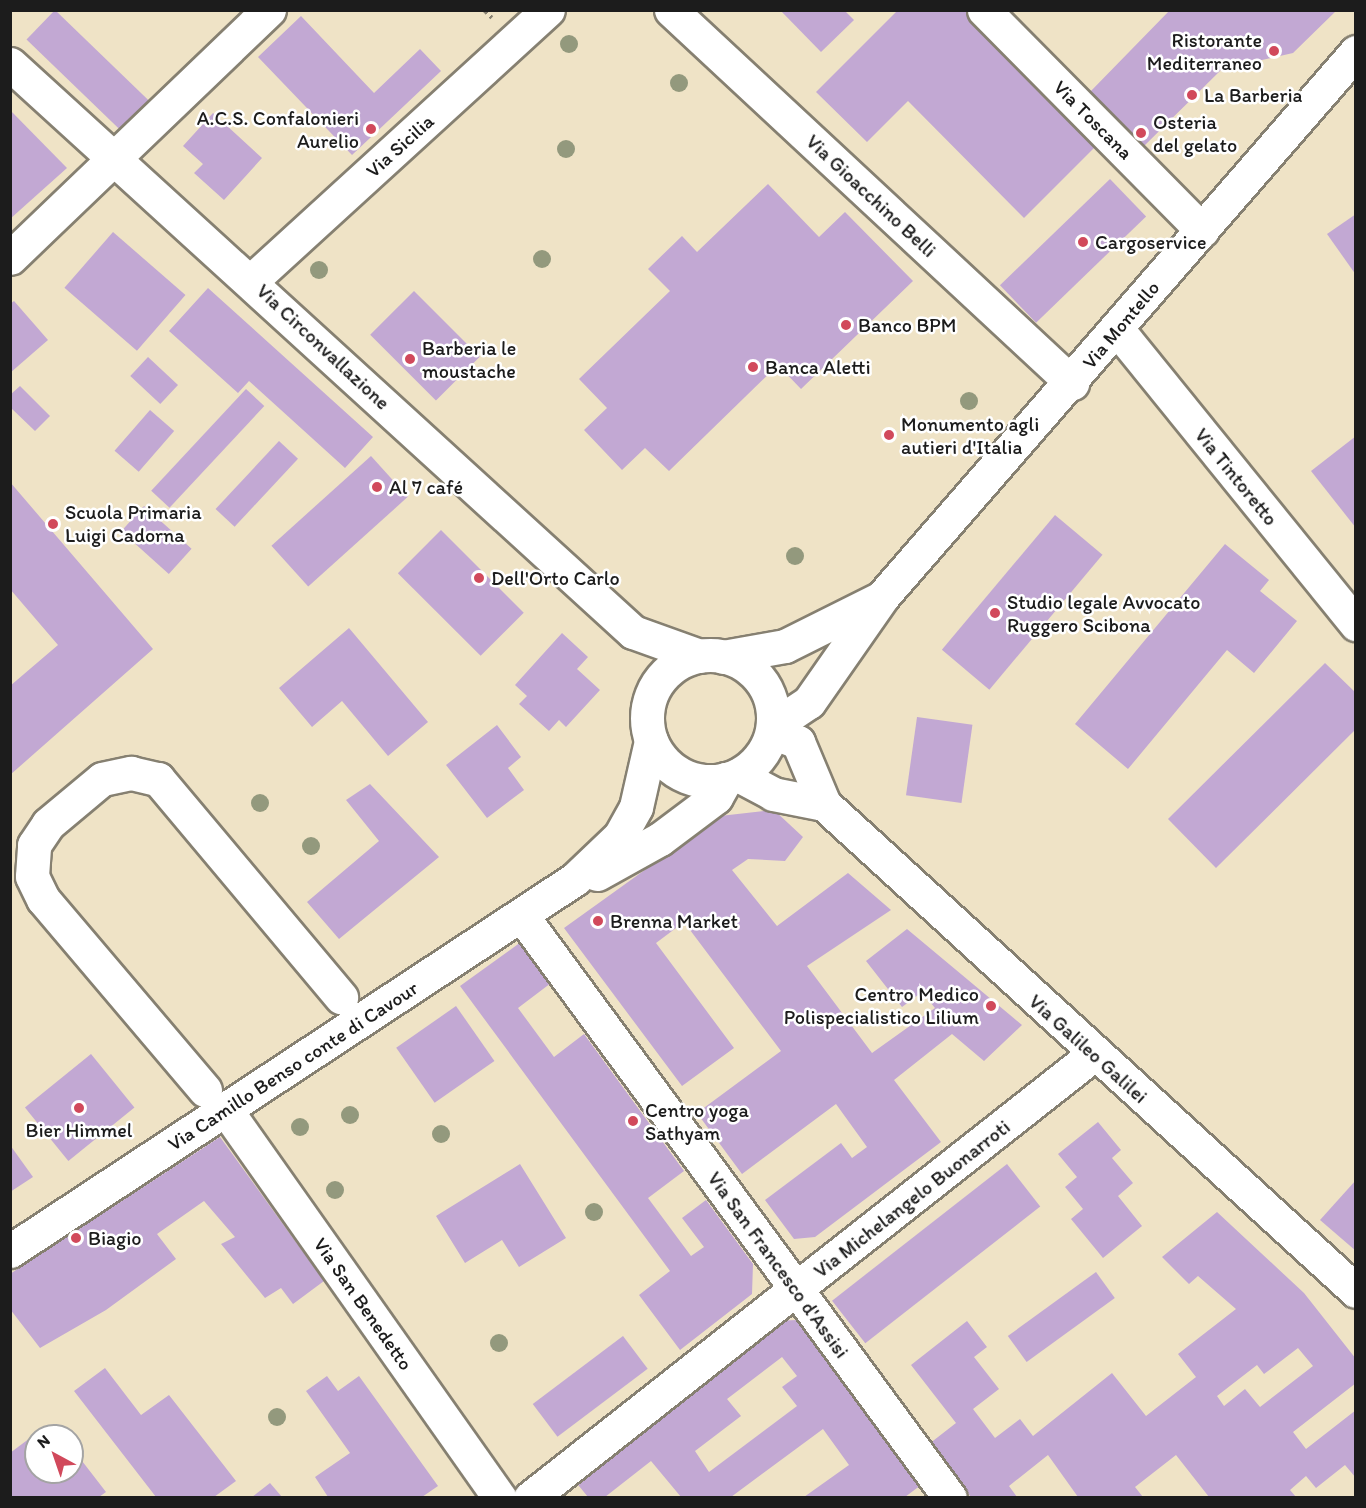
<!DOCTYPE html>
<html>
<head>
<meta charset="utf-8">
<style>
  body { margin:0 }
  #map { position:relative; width:1366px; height:1508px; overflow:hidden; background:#efe3c6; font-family:Itim,sans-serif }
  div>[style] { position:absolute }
  .building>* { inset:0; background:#c2a8d3; transform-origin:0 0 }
  .path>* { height:4px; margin-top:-2px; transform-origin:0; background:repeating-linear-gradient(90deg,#868071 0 4.5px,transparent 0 9px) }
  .roads { filter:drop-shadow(2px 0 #868071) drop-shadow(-2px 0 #868071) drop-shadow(0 2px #868071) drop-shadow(0 -2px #868071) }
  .minor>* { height:33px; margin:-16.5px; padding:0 16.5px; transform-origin:16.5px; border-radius:16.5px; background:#fff }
  .minor>.ring { margin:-16.5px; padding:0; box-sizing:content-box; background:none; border:33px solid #fff; border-radius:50% }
  .trees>* { width:18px; height:18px; margin:-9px; border-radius:50%; background:#93997d }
  .dots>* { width:16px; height:16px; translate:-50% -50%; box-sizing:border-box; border:3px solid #fff; border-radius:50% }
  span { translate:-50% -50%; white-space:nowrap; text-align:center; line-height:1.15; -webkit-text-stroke:5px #fff; paint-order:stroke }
  .poi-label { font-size:20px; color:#1c1c1c }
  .right { translate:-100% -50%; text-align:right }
  .left { translate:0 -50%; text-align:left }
  .street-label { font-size:20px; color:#1c1c1c }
  .frame { position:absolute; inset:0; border:12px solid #1c1c1c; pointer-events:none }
  .north { position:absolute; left:24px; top:1424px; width:60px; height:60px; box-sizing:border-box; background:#fff; border:2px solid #a4a4a4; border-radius:50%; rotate:320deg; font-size:16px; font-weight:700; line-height:24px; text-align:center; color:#1c1c1c }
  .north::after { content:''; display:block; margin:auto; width:21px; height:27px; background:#d1495b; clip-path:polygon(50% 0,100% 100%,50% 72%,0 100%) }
</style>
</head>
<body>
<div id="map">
  <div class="building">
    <i style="left:55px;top:10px;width:130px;height:41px;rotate:44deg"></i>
    <i style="clip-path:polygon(780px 10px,844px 10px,854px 20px,821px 52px)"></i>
    <i style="clip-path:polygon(898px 10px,968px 10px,1099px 143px,1024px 218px,908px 101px,867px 142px,816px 92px)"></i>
    <i style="clip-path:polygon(1170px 10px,1337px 10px,1293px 53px,1222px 69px,1140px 150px,1089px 93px)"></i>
    <i style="clip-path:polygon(301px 16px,374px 93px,420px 49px,441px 71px,352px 155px,258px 57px)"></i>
    <i style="clip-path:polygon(10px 110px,67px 168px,10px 219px)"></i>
    <i style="clip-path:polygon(213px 113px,262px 158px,224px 200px,194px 173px,203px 164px,183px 146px)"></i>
    <i style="left:1110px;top:179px;width:52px;height:153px;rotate:46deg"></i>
    <i style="clip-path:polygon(768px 184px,819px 237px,845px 212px,913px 281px,801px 389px,778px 365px,669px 471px,645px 448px,622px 470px,584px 430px,607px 408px,579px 379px,670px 291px,648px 269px,682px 236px,697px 252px)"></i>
    <i style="clip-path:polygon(1356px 214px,1356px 275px,1327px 234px)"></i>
    <i style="left:113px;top:232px;width:96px;height:74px;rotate:41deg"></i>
    <i style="clip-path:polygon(208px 288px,373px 437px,345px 468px,249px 381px,238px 393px,169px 331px)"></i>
    <i style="left:414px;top:291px;width:93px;height:62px;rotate:45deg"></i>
    <i style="clip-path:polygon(14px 301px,48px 340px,10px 373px,10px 304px)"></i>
    <i style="left:148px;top:357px;width:41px;height:26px;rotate:43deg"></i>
    <i style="clip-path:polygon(20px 386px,50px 416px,35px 431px,10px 407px,10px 395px)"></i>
    <i style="left:246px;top:389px;width:25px;height:139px;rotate:43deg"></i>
    <i style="left:150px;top:410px;width:32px;height:54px;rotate:41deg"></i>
    <i style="clip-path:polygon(1356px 436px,1356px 528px,1311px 471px)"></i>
    <i style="left:279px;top:441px;width:26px;height:93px;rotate:43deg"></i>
    <i style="left:371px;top:456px;width:55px;height:134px;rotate:48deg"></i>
    <i style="clip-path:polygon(10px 482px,153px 649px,10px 775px,10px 686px,58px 645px,10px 589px)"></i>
    <i style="left:144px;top:506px;width:64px;height:34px;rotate:42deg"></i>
    <i style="left:1055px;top:515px;width:62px;height:176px;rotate:40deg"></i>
    <i style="left:441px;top:530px;width:117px;height:61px;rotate:45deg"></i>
    <i style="clip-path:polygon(1225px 544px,1269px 580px,1260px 591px,1297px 621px,1254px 673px,1227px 650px,1128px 769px,1075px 724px)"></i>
    <i style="clip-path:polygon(349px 628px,428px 722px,388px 756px,342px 701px,312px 727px,279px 688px)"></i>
    <i style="clip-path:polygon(562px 633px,588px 657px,577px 669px,600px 690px,566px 727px,559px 720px,549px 731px,519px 704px,527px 696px,515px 685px)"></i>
    <i style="clip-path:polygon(1325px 663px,1356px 693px,1356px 729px,1216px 868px,1168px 819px)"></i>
    <i style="left:917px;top:717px;width:56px;height:79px;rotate:8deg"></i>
    <i style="clip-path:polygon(497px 725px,521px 757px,508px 768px,524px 790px,487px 818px,446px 765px)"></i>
    <i style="clip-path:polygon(370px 784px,439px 857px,339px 939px,307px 902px,379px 841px,346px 800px)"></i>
    <i style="clip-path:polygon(774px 810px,803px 837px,785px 861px,748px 859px,732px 870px,777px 926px,848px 873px,891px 910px,807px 966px,872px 1053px,935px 1008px,922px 992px,902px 1007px,866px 961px,907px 929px,1022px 1025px,984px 1061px,952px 1034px,894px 1080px,941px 1142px,815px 1237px,794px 1239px,765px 1200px,841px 1143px,852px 1158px,867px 1147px,836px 1104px,742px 1174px,697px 1113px,781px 1051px,684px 922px,656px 943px,734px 1048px,682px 1086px,564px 928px,720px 816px)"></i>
    <i style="clip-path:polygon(521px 942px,551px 983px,518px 1008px,554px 1057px,584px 1034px,684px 1171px,648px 1198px,691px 1256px,704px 1247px,682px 1218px,706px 1200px,753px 1264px,752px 1294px,680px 1350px,639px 1295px,670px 1271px,460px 986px)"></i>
    <i style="left:456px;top:1006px;width:67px;height:73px;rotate:55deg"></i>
    <i style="left:91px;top:1054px;width:69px;height:85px;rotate:51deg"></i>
    <i style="clip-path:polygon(1098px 1122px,1121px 1150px,1112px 1158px,1133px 1183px,1118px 1196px,1142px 1226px,1103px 1258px,1071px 1219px,1083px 1209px,1065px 1187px,1077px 1177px,1058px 1154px)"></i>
    <i style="clip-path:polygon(220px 1137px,324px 1281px,293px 1304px,281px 1288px,265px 1298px,221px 1244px,235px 1237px,204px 1201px,157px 1234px,176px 1259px,106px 1310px,40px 1348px,10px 1309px,10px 1274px)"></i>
    <i style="clip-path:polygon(10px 1145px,33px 1177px,10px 1192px)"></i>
    <i style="clip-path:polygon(520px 1164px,566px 1238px,519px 1267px,502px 1240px,465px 1263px,436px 1216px)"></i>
    <i style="left:1007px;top:1164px;width:54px;height:222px;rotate:52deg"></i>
    <i style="clip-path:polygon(1356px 1180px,1356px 1251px,1320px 1220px)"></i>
    <i style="clip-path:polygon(evenodd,1217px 1212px,1304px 1293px,1356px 1359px,1356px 1383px,1293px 1432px,1306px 1449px,1356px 1410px,1356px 1478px,1345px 1465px,1316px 1488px,1306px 1476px,1290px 1490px,1296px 1497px,1209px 1497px,1176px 1455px,1135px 1487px,1143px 1497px,1078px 1497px,1048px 1455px,1009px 1486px,1017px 1497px,971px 1497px,929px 1444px,956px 1423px,911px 1365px,967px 1321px,987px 1347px,974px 1357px,999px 1389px,973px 1409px,995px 1438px,1020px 1419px,1033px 1436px,1112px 1373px,1146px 1416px,1196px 1377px,1178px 1354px,1236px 1309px,1198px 1276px,1189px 1284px,1162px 1257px,1217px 1212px,1298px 1348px,1313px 1366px,1260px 1407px,1245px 1389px,1224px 1406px,1217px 1396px,1257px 1365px,1264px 1374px,1298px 1348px)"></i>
    <i style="left:1096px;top:1272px;width:32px;height:109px;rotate:54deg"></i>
    <i style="clip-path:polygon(evenodd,797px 1320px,921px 1485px,905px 1497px,804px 1497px,849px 1465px,823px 1429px,731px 1497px,681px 1497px,651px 1461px,605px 1497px,588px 1497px,574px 1480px,775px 1321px,797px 1320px,782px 1357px,797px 1376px,782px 1387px,797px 1406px,709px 1472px,695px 1451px,741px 1416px,727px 1399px,782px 1357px)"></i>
    <i style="left:623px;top:1336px;width:41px;height:113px;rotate:53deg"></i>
    <i style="clip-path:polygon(105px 1368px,141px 1415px,169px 1395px,236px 1481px,214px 1497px,156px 1497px,74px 1391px)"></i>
    <i style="clip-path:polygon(327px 1376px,338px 1391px,359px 1376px,438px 1486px,422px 1497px,328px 1497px,315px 1477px,350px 1453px,306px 1391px)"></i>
    <i style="clip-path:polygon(38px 1432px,36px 1472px,72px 1472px,72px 1448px,106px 1492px,99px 1497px,10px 1497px,10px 1453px)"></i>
    <i style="clip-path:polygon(270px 1483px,282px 1497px,252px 1497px)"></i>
  </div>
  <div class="path">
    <i style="left:484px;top:10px;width:11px;rotate:45deg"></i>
  </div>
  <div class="roads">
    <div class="minor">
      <i style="left:671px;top:10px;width:548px;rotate:42.93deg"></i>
      <i style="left:984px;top:10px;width:310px;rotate:45.3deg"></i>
      <i style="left:10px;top:64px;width:843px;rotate:42.36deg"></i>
      <i style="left:633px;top:632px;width:71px;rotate:19.7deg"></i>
      <i style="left:10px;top:258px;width:359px;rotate:-43.8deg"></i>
      <i style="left:251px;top:281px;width:402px;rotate:-42.4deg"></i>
      <i style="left:1117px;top:329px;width:380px;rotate:51deg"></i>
      <i class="ring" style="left:647px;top:655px;width:93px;height:93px"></i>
      <i style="left:723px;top:657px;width:63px;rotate:-10.1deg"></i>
      <i style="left:785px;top:646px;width:103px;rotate:-26.6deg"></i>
      <i style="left:773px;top:726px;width:43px;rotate:-33.7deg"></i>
      <i style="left:809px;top:702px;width:129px;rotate:-55.1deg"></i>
      <i style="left:883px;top:596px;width:721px;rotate:-48.99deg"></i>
      <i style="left:772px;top:732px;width:28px;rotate:21deg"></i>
      <i style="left:798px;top:742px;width:67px;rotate:67.2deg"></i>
      <i style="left:824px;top:804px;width:721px;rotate:42.47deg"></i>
      <i style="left:738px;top:775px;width:40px;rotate:28deg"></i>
      <i style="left:773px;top:794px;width:52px;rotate:11.1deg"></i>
      <i style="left:597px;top:874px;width:72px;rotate:-29.1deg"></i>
      <i style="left:660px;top:839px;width:70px;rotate:-36.9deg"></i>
      <i style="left:716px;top:797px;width:21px;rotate:-61deg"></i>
      <i style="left:522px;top:916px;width:722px;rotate:53.67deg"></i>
      <i style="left:205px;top:1090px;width:250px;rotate:-130.3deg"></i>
      <i style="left:43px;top:899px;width:25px;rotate:-116deg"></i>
      <i style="left:32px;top:876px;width:31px;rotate:-86deg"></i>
      <i style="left:34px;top:845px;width:25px;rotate:-56deg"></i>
      <i style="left:48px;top:824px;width:70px;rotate:-39.8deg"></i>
      <i style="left:102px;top:779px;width:30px;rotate:-12deg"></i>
      <i style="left:131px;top:773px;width:28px;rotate:13deg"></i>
      <i style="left:158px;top:779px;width:285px;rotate:50deg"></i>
      <i style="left:226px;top:1110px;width:475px;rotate:54.8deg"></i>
      <i style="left:10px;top:1251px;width:676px;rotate:-33.36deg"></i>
      <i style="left:575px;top:879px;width:62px;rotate:-43.7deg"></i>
      <i style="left:620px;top:836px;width:33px;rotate:-61deg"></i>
      <i style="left:636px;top:807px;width:68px;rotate:-77.2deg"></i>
      <i style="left:530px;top:1498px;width:718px;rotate:-38.21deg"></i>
    </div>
  </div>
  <div class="trees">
    <i style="left:569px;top:44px"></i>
    <i style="left:679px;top:83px"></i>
    <i style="left:566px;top:149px"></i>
    <i style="left:542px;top:259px"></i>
    <i style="left:319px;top:270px"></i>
    <i style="left:969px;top:401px"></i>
    <i style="left:795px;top:556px"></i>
    <i style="left:260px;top:803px"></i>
    <i style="left:311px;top:846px"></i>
    <i style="left:350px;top:1115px"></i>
    <i style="left:300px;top:1127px"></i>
    <i style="left:441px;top:1134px"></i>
    <i style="left:335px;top:1190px"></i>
    <i style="left:594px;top:1212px"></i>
    <i style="left:499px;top:1343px"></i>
    <i style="left:277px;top:1417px"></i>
  </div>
  <div class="dots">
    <i style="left:1274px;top:51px;background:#d1495b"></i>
    <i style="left:1192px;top:95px;background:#d1495b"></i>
    <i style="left:371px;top:129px;background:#d1495b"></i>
    <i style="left:1141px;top:133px;background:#d1495b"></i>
    <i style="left:1083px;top:242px;background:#d1495b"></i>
    <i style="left:846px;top:325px;background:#d1495b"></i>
    <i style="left:410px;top:359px;background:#d1495b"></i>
    <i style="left:753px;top:367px;background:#d1495b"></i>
    <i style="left:889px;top:435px;background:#d1495b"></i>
    <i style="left:377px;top:487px;background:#d1495b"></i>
    <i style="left:53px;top:524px;background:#d1495b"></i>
    <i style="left:479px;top:578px;background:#d1495b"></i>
    <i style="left:995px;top:613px;background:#d1495b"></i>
    <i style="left:598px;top:921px;background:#d1495b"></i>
    <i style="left:991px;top:1006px;background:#d1495b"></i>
    <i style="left:79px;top:1108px;background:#d1495b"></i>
    <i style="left:633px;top:1121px;background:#d1495b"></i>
    <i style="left:76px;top:1238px;background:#d1495b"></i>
  </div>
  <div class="poi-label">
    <span class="right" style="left:1262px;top:52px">Ristorante<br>Mediterraneo</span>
    <span class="left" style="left:1204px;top:95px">La Barberia</span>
    <span class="right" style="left:359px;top:130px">A.C.S. Confalonieri<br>Aurelio</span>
    <span class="left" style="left:1153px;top:134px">Osteria<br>del gelato</span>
    <span class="left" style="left:1095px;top:242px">Cargoservice</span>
    <span class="left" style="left:858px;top:325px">Banco BPM</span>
    <span class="left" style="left:422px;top:360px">Barberia le<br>moustache</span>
    <span class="left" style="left:765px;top:367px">Banca Aletti</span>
    <span class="left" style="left:901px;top:436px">Monumento agli<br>autieri d'Italia</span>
    <span class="left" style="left:389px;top:487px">Al 7 café</span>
    <span class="left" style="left:65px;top:524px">Scuola Primaria<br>Luigi Cadorna</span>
    <span class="left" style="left:491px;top:578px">Dell'Orto Carlo</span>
    <span class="left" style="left:1007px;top:614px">Studio legale Avvocato<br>Ruggero Scibona</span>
    <span class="left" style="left:610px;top:921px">Brenna Market</span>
    <span class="right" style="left:979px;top:1006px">Centro Medico<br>Polispecialistico Lilium</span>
    <span class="left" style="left:645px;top:1122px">Centro yoga<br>Sathyam</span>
    <span style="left:79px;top:1130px">Bier Himmel</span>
    <span class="left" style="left:88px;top:1238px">Biagio</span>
  </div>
  <div class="street-label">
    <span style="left:1093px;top:120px;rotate:45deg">Via Toscana</span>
    <span style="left:400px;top:146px;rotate:-42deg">Via Sicilia</span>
    <span style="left:871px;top:196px;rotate:43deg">Via Gioacchino Belli</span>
    <span style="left:1121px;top:325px;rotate:-50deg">Via Montello</span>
    <span style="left:323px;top:347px;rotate:43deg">Via Circonvallazione</span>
    <span style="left:1236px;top:477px;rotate:51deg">Via Tintoretto</span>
    <span style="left:1088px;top:1049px;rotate:42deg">Via Galileo Galilei</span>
    <span style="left:293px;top:1066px;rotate:-33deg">Via Camillo Benso conte di Cavour</span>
    <span style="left:912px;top:1199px;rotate:-38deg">Via Michelangelo Buonarroti</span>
    <span style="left:778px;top:1265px;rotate:54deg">Via San Francesco d'Assisi</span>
    <span style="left:363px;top:1304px;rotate:55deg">Via San Benedetto</span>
  </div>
  <div class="frame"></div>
  <div class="north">N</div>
</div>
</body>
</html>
